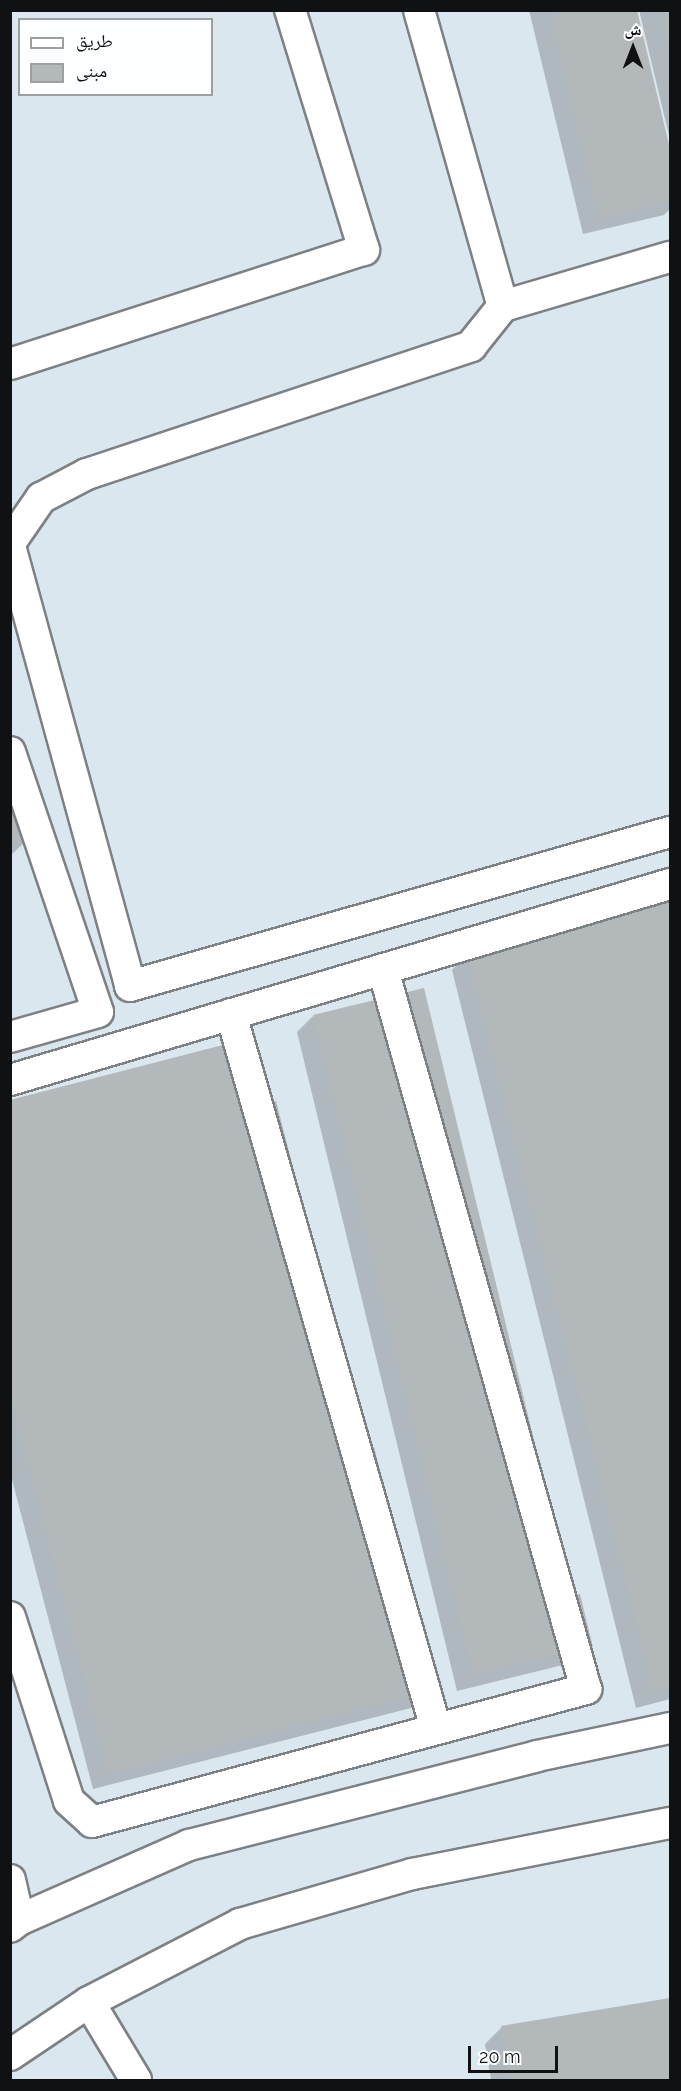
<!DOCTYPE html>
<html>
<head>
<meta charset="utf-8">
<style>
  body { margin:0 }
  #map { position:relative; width:681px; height:2091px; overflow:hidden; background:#ecf1f4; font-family:Raleway,"Noto Naskh Arabic",sans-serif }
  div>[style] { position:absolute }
  .built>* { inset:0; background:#dae7ee }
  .shadow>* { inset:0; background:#0003 }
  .building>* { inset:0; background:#b3b8bb }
  .roads { filter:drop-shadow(2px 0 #7d8184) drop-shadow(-2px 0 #7d8184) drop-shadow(0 2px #7d8184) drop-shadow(0 -2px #7d8184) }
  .minor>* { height:30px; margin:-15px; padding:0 15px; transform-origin:15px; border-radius:15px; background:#fff }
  span { translate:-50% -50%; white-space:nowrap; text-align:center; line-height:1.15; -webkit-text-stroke:5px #fcfeff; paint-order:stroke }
  .frame { position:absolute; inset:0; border:12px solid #0f1112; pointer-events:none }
  .legend { position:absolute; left:18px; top:18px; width:195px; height:78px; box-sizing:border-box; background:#fcfeff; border:2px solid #9d9fa0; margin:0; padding:8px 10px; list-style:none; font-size:18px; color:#0f1112 }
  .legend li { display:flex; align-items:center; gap:12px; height:30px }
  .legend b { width:30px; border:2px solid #9d9fa0 }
  .north { position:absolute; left:603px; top:18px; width:60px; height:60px; -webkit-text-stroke:4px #fcfeff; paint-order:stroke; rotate:0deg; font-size:16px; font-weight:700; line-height:24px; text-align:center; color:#0f1112 }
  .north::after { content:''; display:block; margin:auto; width:21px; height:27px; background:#0f1112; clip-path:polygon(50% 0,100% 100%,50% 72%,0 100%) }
  .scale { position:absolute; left:468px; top:2046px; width:90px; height:27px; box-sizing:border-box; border:3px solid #0f1112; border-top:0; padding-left:8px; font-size:18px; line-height:21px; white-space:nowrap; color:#0f1112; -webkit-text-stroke:4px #fcfeff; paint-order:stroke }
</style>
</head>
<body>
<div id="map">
  <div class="built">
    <i style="clip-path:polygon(evenodd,11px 11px,670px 11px,670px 2080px,11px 2080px,11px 11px,20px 20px,212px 20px,212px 94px,20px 94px,20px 20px)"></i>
  </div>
  <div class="shadow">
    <i style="clip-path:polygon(529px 10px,636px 10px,670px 156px,670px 209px,664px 215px,583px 234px)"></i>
    <i style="clip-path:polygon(639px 10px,670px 10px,670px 140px)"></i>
    <i style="clip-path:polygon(10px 781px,27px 840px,10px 856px)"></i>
    <i style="clip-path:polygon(670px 903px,670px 1699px,636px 1708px,452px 970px,468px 953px)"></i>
    <i style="clip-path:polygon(313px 1016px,592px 1646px,575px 1662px,457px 1691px,297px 1032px)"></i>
    <i style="clip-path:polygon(10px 1101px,285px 1211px,419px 1706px,93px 1789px,10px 1472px)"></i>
    <i style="clip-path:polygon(670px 1999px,670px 2080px,491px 2080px,485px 2044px,501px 2028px)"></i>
  </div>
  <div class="building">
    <i style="clip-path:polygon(549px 10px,637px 10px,670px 149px,670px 202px,599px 219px)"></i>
    <i style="clip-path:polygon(659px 10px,670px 10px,670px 54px)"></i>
    <i style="clip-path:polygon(10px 778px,28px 840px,10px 845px)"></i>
    <i style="clip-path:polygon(670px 902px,670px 1688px,653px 1692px,467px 952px)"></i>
    <i style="clip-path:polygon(424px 988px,572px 1596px,580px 1594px,593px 1647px,473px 1675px,313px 1015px)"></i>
    <i style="clip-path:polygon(246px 1039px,263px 1104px,276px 1101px,301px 1198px,285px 1202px,290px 1224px,306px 1220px,365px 1449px,374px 1447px,437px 1690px,109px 1774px,10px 1395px,10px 1100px)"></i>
    <i style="clip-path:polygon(670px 1998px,670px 2080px,510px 2080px,501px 2026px)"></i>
  </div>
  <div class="roads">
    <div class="minor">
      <i style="left:419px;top:10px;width:308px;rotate:74.2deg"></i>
      <i style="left:10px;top:364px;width:372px;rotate:-17.9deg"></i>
      <i style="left:364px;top:250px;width:251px;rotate:-107.1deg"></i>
      <i style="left:10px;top:543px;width:55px;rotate:-55.4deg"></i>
      <i style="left:41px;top:498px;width:52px;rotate:-27.6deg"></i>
      <i style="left:87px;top:474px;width:405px;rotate:-18.4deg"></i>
      <i style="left:471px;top:346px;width:51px;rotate:-51.3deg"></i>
      <i style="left:503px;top:306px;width:174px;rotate:-16.4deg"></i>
      <i style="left:10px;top:546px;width:456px;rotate:74.7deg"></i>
      <i style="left:130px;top:986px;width:562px;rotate:-15.92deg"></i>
      <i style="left:10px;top:752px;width:274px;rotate:71.3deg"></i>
      <i style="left:98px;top:1012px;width:91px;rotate:164.1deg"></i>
      <i style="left:231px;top:1014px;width:744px;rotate:74deg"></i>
      <i style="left:10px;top:1080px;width:688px;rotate:-16.54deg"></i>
      <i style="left:10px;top:1617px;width:193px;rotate:72.2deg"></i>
      <i style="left:69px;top:1801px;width:31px;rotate:42deg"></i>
      <i style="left:92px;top:1822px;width:512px;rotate:-15.07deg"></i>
      <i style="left:586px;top:1689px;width:748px;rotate:-105.75deg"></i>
      <i style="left:10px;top:1880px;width:41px;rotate:77.3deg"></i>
      <i style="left:19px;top:1920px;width:11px;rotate:142deg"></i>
      <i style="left:19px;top:1920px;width:186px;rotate:-23.8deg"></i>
      <i style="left:189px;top:1845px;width:359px;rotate:-14.3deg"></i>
      <i style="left:537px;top:1756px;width:136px;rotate:-11.9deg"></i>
      <i style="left:89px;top:2002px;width:91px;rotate:58.9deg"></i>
      <i style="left:10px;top:2055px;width:95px;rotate:-33.9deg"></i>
      <i style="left:89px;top:2002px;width:170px;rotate:-27.3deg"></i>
      <i style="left:240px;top:1924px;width:179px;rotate:-16.2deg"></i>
      <i style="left:412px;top:1874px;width:263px;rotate:-11.2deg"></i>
    </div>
  </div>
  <div class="frame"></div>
  <ul class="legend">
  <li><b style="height:8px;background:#fff"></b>طريق</li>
  <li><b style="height:16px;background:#b3b8bb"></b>مبنى</li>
  </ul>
  <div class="north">ش</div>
  <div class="scale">20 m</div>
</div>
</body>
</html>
